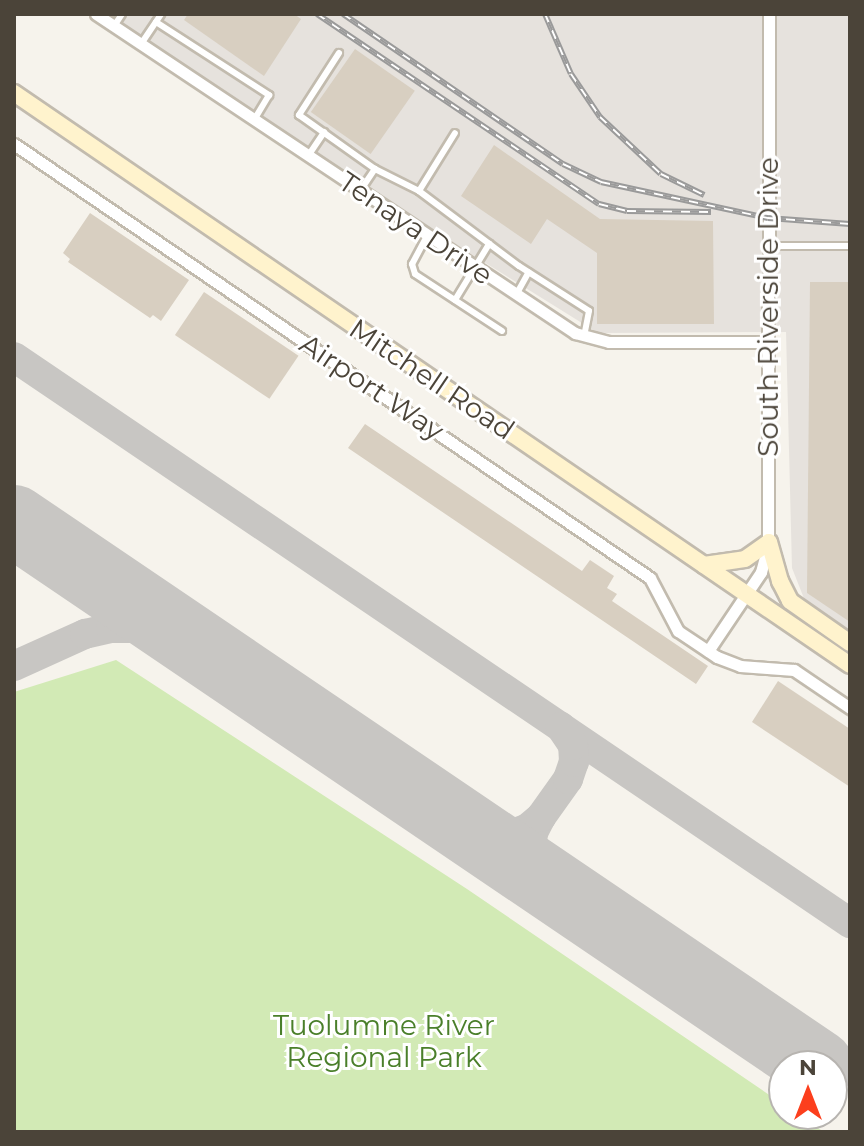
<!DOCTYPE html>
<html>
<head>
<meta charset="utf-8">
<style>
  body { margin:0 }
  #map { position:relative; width:864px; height:1146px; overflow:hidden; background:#f6f3ec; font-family:Montserrat,sans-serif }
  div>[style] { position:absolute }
  .industrial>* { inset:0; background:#e6e2dd }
  .green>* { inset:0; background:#d2eab5 }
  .taxiway>* { height:30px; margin:-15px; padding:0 15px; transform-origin:15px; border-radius:15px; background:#c8c6c3 }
  .runway>* { height:72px; margin:-36px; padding:0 36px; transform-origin:36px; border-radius:36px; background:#c8c6c3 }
  .building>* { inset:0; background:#d8cfc1; transform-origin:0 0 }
  .roads { filter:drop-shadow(2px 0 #c2bbae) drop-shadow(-2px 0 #c2bbae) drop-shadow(0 2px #c2bbae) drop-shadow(0 -2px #c2bbae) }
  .lane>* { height:6px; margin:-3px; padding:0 3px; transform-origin:3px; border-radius:3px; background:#fff }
  .street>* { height:11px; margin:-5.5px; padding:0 5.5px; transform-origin:5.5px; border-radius:5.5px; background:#fff }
  .secondary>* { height:16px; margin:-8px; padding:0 8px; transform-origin:8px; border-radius:8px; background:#fff3cd }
  .rail>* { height:6px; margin-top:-3px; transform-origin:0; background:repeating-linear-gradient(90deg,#fff 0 9px,#9a9a9a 0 18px); box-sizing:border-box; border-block:2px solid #9a9a9a }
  span { translate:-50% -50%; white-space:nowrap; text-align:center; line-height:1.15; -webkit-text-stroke:6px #fff; paint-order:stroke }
  .street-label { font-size:28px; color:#4b4439 }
  .park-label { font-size:28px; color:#4a7f2a }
  .frame { position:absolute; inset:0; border:16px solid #4b4439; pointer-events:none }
  .north { position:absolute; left:768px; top:1050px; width:80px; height:80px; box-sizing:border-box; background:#fff; border:2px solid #b7b4b0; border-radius:50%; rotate:0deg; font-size:22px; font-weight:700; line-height:32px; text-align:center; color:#4b4439 }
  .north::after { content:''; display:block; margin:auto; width:28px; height:36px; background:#fc3f1d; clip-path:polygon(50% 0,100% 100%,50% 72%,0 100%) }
</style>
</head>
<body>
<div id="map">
  <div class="industrial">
    <i style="clip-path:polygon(86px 14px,850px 14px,850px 630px,805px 601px,792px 568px,786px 332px,598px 333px)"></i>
  </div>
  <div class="green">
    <i style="clip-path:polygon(116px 660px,467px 889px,784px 1105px,784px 1114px,797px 1114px,824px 1132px,14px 1132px,14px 692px)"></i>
  </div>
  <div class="taxiway">
    <i style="left:14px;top:357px;width:1010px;rotate:34.1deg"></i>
    <i style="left:14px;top:666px;width:78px;rotate:-24.3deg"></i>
    <i style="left:85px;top:634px;width:27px;rotate:-13deg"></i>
    <i style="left:111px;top:628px;width:40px"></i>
    <i style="left:151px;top:628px;width:42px;rotate:18deg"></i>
    <i style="left:541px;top:817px;width:18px;rotate:117deg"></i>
    <i style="left:533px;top:833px;width:18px;rotate:96deg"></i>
    <i style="left:531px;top:851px;width:14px;rotate:78deg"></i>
    <i style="left:534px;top:865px;width:21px;rotate:53deg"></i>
    <i style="left:470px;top:830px;width:19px;rotate:18deg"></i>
    <i style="left:488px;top:836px;width:22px;rotate:-3deg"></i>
    <i style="left:510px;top:835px;width:19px;rotate:-21deg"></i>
    <i style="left:528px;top:828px;width:17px;rotate:-40deg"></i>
    <i style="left:541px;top:817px;width:47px;rotate:-54.6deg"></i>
    <i style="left:568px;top:779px;width:18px;rotate:-71deg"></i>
    <i style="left:574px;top:762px;width:17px;rotate:-93deg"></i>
    <i style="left:573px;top:745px;width:22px;rotate:-124deg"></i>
  </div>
  <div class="runway">
    <i style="left:14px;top:521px;width:971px;rotate:34.13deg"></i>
  </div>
  <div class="building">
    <i style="clip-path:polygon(188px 14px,294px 14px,301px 19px,264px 76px,184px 20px)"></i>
    <i style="left:355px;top:49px;width:73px;height:77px;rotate:35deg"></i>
    <i style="clip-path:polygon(494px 145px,600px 219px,713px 221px,714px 324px,597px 324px,597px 253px,547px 219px,531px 244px,461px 196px)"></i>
    <i style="clip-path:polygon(90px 213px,189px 280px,161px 321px,153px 315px,150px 318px,68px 262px,70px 259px,63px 253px)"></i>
    <i style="clip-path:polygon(810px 282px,850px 282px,850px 622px,807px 593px)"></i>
    <i style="left:204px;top:292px;width:114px;height:52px;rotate:34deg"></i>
    <i style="clip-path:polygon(365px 424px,582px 571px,590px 560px,614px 576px,607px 588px,617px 594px,612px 601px,708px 666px,696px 684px,348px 448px)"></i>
    <i style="clip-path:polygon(778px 681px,850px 729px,850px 787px,752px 722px)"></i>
  </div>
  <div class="roads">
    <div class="lane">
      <i style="left:156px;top:22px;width:135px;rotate:32.9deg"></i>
      <i style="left:269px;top:95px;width:29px;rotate:121deg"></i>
      <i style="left:114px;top:26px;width:14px;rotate:-56deg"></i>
      <i style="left:141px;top:44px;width:36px;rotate:-56deg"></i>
      <i style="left:339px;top:53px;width:74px;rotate:122.8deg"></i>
      <i style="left:299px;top:115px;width:93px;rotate:35.4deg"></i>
      <i style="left:308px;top:156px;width:29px;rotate:-56deg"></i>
      <i style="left:360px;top:191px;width:27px;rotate:-56deg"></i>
      <i style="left:375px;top:169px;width:49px;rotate:26.6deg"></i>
      <i style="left:419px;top:191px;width:68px;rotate:-58.2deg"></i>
      <i style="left:419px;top:191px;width:125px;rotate:36.9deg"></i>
      <i style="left:519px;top:266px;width:83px;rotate:32.7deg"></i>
      <i style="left:589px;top:311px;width:25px;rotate:101deg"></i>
      <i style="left:427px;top:236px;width:32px;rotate:118deg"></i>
      <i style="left:412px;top:264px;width:10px;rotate:73deg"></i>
      <i style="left:415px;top:274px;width:104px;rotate:33.2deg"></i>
      <i style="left:768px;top:246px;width:82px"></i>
      <i style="left:516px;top:295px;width:26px;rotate:-61deg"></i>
      <i style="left:455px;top:300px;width:66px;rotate:-58.7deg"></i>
    </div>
    <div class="street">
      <i style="left:96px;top:14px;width:576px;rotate:33.66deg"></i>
      <i style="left:575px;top:333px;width:35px;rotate:15deg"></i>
      <i style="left:609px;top:342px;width:159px"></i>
      <i style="left:14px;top:144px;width:770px;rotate:34.31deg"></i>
      <i style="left:650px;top:578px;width:60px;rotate:62.2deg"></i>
      <i style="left:678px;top:631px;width:47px;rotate:33.7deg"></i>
      <i style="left:717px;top:657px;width:25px;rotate:21deg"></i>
      <i style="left:740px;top:666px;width:54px;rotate:4.2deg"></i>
      <i style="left:794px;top:670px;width:68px;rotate:34.2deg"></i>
      <i style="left:708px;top:651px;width:95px;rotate:-56.1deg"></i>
      <i style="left:761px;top:572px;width:27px;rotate:-75deg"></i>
      <i style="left:768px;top:546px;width:532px;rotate:-89.89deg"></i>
    </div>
    <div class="secondary">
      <i style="left:14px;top:93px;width:1013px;rotate:34.38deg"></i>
      <i style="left:704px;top:565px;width:41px;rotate:-8.3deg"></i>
      <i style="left:745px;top:559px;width:29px;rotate:-35deg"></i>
      <i style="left:769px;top:542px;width:41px;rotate:74.2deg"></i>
      <i style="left:780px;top:581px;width:22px;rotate:63deg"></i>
      <i style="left:790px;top:601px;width:73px;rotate:35deg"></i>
    </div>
  </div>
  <div class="rail">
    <i style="left:317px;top:14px;width:340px;rotate:34deg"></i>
    <i style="left:599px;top:204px;width:29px;rotate:14deg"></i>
    <i style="left:627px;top:211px;width:84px;rotate:0.7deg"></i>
    <i style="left:343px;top:14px;width:266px;rotate:34.3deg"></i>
    <i style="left:563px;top:164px;width:42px;rotate:25.3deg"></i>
    <i style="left:601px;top:182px;width:171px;rotate:12.2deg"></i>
    <i style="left:768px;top:218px;width:82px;rotate:4.2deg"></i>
    <i style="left:545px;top:14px;width:65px;rotate:66.6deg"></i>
    <i style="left:571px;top:74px;width:52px;rotate:56deg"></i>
    <i style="left:600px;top:117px;width:83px;rotate:43.1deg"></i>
    <i style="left:661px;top:174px;width:48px;rotate:26deg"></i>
  </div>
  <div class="street-label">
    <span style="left:416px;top:228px;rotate:34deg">Tenaya Drive</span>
    <span style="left:768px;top:307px;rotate:-90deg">South Riverside Drive</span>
    <span style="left:432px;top:379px;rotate:34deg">Mitchell Road</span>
    <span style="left:372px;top:387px;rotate:34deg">Airport Way</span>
  </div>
  <div class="park-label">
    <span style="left:384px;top:1041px">Tuolumne River<br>Regional Park</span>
  </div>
  <div class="frame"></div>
  <div class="north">N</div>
</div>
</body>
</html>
